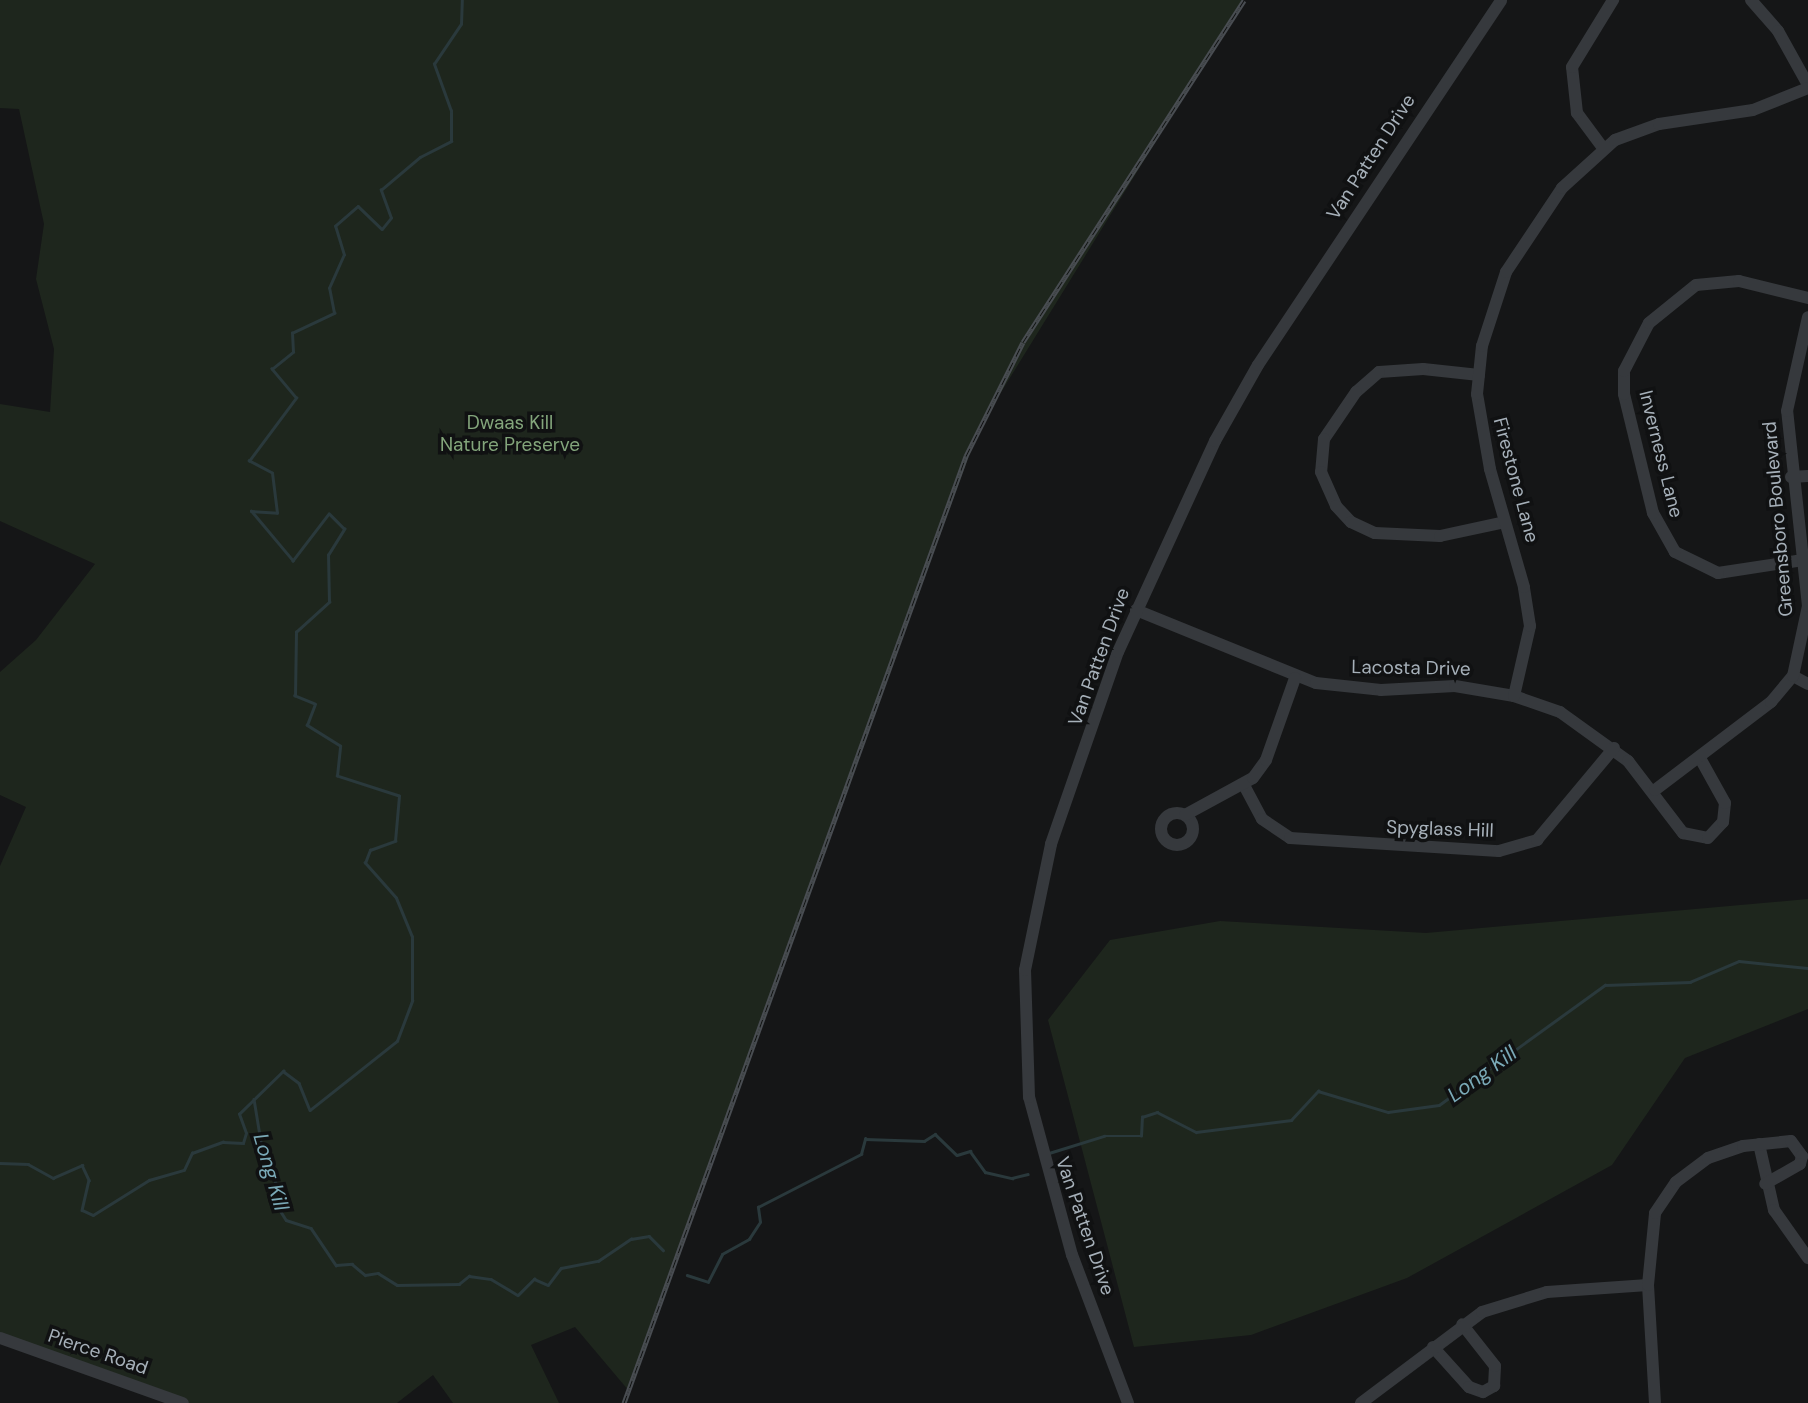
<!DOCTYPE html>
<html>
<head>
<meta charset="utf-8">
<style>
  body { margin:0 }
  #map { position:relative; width:1808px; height:1403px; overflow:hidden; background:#151617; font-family:"DM Sans",sans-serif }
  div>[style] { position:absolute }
  .green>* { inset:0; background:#1e261d }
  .stream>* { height:2.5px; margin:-1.25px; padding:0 1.25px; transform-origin:1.25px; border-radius:1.25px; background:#2a393c }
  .minor>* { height:12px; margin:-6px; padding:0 6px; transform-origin:6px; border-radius:6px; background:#36393d }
  .minor>.ring { margin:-6px; padding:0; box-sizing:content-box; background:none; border:12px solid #36393d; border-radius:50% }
  .rail>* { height:5px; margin-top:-2.5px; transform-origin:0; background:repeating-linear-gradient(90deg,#101112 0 8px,#494d52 0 16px); box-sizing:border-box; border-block:2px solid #494d52 }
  span { translate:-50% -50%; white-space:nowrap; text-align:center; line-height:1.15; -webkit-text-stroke:7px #101112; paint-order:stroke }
  .street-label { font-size:19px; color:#a6b0b9 }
  .park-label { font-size:19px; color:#83a57b }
  .water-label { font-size:21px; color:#7aa9b7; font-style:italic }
</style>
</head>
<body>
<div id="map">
  <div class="green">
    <i style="clip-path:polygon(0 0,1243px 0,979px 428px,629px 1391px,575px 1327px,531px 1345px,559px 1403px,453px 1403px,433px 1375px,397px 1403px,181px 1403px,0 1337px,0 866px,26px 807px,0 795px,0 672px,36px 640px,95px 564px,0 521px,0 404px,50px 412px,54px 349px,36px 279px,44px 224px,19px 109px,0 108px)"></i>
    <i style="clip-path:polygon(1808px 899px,1808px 1009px,1685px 1058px,1612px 1165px,1407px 1278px,1251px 1335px,1134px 1347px,1048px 1020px,1110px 940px,1220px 921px,1426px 933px)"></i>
  </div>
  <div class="stream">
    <i style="left:254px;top:1099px;width:62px;rotate:80.7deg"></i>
    <i style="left:264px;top:1160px;width:41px;rotate:62.2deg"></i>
    <i style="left:283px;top:1196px;width:12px;rotate:114deg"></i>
    <i style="left:278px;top:1207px;width:15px;rotate:58deg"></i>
    <i style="left:286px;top:1220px;width:26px;rotate:18deg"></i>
    <i style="left:311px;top:1228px;width:45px;rotate:56deg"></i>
    <i style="left:336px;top:1265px;width:16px;rotate:-4deg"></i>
    <i style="left:352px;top:1264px;width:17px;rotate:40deg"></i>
    <i style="left:365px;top:1275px;width:13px;rotate:-9deg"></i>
    <i style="left:378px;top:1273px;width:22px;rotate:32deg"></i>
    <i style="left:397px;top:1285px;width:62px;rotate:-0.9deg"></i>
    <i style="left:459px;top:1284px;width:13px;rotate:-39deg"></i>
    <i style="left:469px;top:1276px;width:22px;rotate:8deg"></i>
    <i style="left:491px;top:1279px;width:31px;rotate:31deg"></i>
    <i style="left:518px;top:1295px;width:23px;rotate:-45deg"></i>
    <i style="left:534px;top:1279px;width:15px;rotate:23deg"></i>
    <i style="left:548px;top:1285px;width:21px;rotate:-53deg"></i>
    <i style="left:561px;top:1268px;width:38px;rotate:-11deg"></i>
    <i style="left:598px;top:1261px;width:40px;rotate:-34deg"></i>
    <i style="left:631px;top:1239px;width:18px;rotate:-9deg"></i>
    <i style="left:649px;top:1236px;width:20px;rotate:45deg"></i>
    <i style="left:1049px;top:1153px;width:58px;rotate:-17.2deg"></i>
    <i style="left:1104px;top:1136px;width:37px"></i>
    <i style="left:1141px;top:1136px;width:19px;rotate:-87deg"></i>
    <i style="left:1142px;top:1117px;width:16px;rotate:-18deg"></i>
    <i style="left:1157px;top:1112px;width:44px;rotate:27.1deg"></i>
    <i style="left:1196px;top:1132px;width:96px;rotate:-7.2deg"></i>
    <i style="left:1291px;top:1120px;width:40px;rotate:-47deg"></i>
    <i style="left:1318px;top:1091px;width:73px;rotate:16.7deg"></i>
    <i style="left:1388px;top:1112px;width:51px;rotate:-7.8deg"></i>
    <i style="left:1439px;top:1105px;width:205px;rotate:-35.9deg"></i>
    <i style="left:1605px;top:985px;width:85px;rotate:-2deg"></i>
    <i style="left:1690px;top:982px;width:53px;rotate:-23.2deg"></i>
    <i style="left:1739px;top:961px;width:69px;rotate:5.8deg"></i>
    <i style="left:0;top:1163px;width:28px;rotate:2deg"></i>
    <i style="left:28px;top:1164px;width:29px;rotate:29deg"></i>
    <i style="left:53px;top:1178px;width:32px;rotate:-24deg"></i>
    <i style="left:82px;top:1165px;width:17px;rotate:65deg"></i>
    <i style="left:89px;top:1180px;width:31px;rotate:103deg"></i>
    <i style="left:82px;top:1210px;width:12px;rotate:24deg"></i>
    <i style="left:93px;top:1215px;width:66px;rotate:-32deg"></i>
    <i style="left:149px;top:1180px;width:36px;rotate:-16deg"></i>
    <i style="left:184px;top:1170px;width:19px;rotate:-65deg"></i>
    <i style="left:192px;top:1153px;width:33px;rotate:-20deg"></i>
    <i style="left:223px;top:1142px;width:20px;rotate:3deg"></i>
    <i style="left:243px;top:1143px;width:10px;rotate:-73deg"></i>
    <i style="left:246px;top:1133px;width:20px;rotate:-110deg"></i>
    <i style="left:239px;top:1114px;width:62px;rotate:-44.3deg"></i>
    <i style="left:283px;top:1071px;width:20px;rotate:37deg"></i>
    <i style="left:299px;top:1083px;width:29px;rotate:68deg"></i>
    <i style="left:310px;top:1110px;width:111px;rotate:-38.4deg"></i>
    <i style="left:397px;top:1041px;width:43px;rotate:-69.4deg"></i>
    <i style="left:412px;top:1001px;width:64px;rotate:-90deg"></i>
    <i style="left:412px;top:937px;width:42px;rotate:-112.3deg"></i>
    <i style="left:396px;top:898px;width:47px;rotate:-131.5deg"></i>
    <i style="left:365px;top:863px;width:14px;rotate:-69deg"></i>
    <i style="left:370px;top:850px;width:27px;rotate:-20deg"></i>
    <i style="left:395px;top:841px;width:45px;rotate:-84.9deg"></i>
    <i style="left:399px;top:796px;width:65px;rotate:-162.1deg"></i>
    <i style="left:337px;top:776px;width:30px;rotate:-84deg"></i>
    <i style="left:340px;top:746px;width:39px;rotate:-148deg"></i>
    <i style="left:307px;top:725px;width:22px;rotate:-69deg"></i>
    <i style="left:315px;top:704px;width:22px;rotate:-158deg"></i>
    <i style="left:295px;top:696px;width:64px;rotate:-89.1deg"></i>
    <i style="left:296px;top:632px;width:45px;rotate:-42.3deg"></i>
    <i style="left:329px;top:602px;width:47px;rotate:-91.2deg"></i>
    <i style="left:328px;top:555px;width:31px;rotate:-58deg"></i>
    <i style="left:344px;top:529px;width:21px;rotate:-135deg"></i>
    <i style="left:329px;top:514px;width:59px;rotate:127.5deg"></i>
    <i style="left:293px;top:561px;width:65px;rotate:-130deg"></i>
    <i style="left:251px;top:511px;width:26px;rotate:4deg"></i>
    <i style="left:277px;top:513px;width:40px;rotate:-97.1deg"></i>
    <i style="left:272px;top:473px;width:26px;rotate:-152deg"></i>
    <i style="left:249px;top:461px;width:79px;rotate:-53.3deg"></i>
    <i style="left:296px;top:398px;width:38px;rotate:-130deg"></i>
    <i style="left:272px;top:369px;width:27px;rotate:-39deg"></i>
    <i style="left:293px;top:352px;width:19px;rotate:-93deg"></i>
    <i style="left:292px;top:333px;width:47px;rotate:-25.5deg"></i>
    <i style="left:334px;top:313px;width:25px;rotate:-101deg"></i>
    <i style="left:329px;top:288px;width:36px;rotate:-66deg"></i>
    <i style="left:344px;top:255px;width:30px;rotate:-107deg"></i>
    <i style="left:335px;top:226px;width:30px;rotate:-41deg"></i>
    <i style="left:358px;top:206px;width:33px;rotate:44deg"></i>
    <i style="left:382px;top:229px;width:14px;rotate:-51deg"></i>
    <i style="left:391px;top:218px;width:30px;rotate:-110deg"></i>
    <i style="left:381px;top:190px;width:51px;rotate:-40.2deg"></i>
    <i style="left:420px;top:157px;width:35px;rotate:-27deg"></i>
    <i style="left:451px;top:141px;width:30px;rotate:-90deg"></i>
    <i style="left:451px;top:111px;width:50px;rotate:-109.9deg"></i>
    <i style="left:434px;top:64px;width:48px;rotate:-56deg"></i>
    <i style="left:461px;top:24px;width:24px;rotate:-88deg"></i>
    <i style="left:687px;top:1275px;width:22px;rotate:18deg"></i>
    <i style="left:708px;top:1282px;width:31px;rotate:-63deg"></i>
    <i style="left:722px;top:1254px;width:31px;rotate:-29deg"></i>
    <i style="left:749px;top:1239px;width:20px;rotate:-57deg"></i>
    <i style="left:760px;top:1222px;width:15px;rotate:-98deg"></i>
    <i style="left:758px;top:1207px;width:116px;rotate:-27.2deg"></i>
    <i style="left:861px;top:1154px;width:16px;rotate:-75deg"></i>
    <i style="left:865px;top:1139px;width:59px;rotate:1.9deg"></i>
    <i style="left:924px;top:1141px;width:13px;rotate:-32deg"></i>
    <i style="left:935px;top:1134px;width:30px;rotate:44deg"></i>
    <i style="left:957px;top:1155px;width:14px;rotate:-17deg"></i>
    <i style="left:970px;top:1151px;width:26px;rotate:54deg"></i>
    <i style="left:985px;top:1172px;width:28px;rotate:13deg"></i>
    <i style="left:1012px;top:1178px;width:16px;rotate:-14deg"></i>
  </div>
  <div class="minor">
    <i style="left:1751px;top:0;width:41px;rotate:48.9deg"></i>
    <i style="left:1778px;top:31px;width:62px;rotate:60.9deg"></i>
    <i style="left:1603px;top:148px;width:44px;rotate:-126.6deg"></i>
    <i style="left:1577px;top:113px;width:46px;rotate:-96.2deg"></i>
    <i style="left:1572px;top:67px;width:79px;rotate:-58.5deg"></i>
    <i style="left:1479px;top:375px;width:56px;rotate:-173.9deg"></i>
    <i style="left:1423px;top:369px;width:44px;rotate:176.1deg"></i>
    <i style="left:1379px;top:372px;width:30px;rotate:139deg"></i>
    <i style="left:1356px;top:392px;width:57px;rotate:124.2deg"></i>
    <i style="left:1324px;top:439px;width:33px;rotate:95deg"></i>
    <i style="left:1321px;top:472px;width:37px;rotate:66deg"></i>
    <i style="left:1336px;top:506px;width:22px;rotate:47deg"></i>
    <i style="left:1351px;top:522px;width:26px;rotate:25deg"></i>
    <i style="left:1375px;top:533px;width:65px;rotate:2.6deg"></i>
    <i style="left:1440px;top:536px;width:66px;rotate:-12.2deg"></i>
    <i style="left:1791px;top:477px;width:17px;rotate:-3deg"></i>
    <i style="left:1803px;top:560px;width:86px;rotate:171.3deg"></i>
    <i style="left:1718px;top:573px;width:48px;rotate:-154deg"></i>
    <i style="left:1675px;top:552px;width:45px;rotate:-119.4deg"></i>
    <i style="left:1653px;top:513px;width:122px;rotate:-103.7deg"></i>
    <i style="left:1624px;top:394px;width:23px;rotate:-90deg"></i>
    <i style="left:1624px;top:371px;width:54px;rotate:-62.5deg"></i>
    <i style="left:1649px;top:323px;width:60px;rotate:-39deg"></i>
    <i style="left:1696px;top:285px;width:43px;rotate:-5.3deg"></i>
    <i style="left:1739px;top:281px;width:71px;rotate:13.8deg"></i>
    <i style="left:1136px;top:610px;width:194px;rotate:22.1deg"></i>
    <i style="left:1316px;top:683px;width:65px;rotate:6.1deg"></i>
    <i style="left:1381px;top:690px;width:74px;rotate:-3.1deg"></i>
    <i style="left:1455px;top:686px;width:60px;rotate:9.6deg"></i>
    <i style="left:1514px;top:696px;width:49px;rotate:19.2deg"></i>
    <i style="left:1560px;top:712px;width:84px;rotate:35.8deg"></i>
    <i style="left:1628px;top:761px;width:91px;rotate:52.6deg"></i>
    <i style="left:1683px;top:833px;width:25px;rotate:11deg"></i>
    <i style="left:1708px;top:838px;width:22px;rotate:-47deg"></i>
    <i style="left:1723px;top:822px;width:19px;rotate:-84deg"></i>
    <i style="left:1725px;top:803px;width:51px;rotate:-119.1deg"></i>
    <i style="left:1793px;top:676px;width:17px;rotate:28deg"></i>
    <i style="left:1514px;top:696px;width:72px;rotate:-77.1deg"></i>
    <i style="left:1530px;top:626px;width:39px;rotate:-99deg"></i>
    <i style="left:1524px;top:587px;width:123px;rotate:-106.1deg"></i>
    <i style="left:1490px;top:469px;width:76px;rotate:-99.8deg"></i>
    <i style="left:1477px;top:394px;width:48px;rotate:-84.1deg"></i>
    <i style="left:1482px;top:346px;width:78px;rotate:-72deg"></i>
    <i style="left:1506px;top:272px;width:101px;rotate:-56.3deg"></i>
    <i style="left:1562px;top:188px;width:72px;rotate:-42.2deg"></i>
    <i style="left:1615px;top:140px;width:47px;rotate:-20deg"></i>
    <i style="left:1659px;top:124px;width:95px;rotate:-8.5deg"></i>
    <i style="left:1753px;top:110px;width:59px;rotate:-21.8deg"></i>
    <i style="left:1245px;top:787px;width:36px;rotate:62deg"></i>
    <i style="left:1262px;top:819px;width:34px;rotate:34deg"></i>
    <i style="left:1290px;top:838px;width:209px;rotate:3.6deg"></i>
    <i style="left:1499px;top:851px;width:40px;rotate:-16deg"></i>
    <i style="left:1537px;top:840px;width:120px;rotate:-50.1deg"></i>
    <i style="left:1655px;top:790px;width:146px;rotate:-37.2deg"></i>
    <i style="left:1771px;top:702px;width:34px;rotate:-50deg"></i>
    <i style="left:1793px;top:676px;width:72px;rotate:-77.9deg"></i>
    <i style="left:1808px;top:606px;width:196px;rotate:-96.1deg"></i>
    <i style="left:1787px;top:411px;width:96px;rotate:-77.4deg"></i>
    <i class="ring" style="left:1161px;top:813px;width:20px;height:20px"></i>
    <i style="left:1185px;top:815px;width:77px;rotate:-28.6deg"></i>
    <i style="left:1253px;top:778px;width:22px;rotate:-54deg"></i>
    <i style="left:1266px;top:760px;width:87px;rotate:-70.5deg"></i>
    <i style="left:1759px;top:1144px;width:68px;rotate:77.2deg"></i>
    <i style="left:1774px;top:1210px;width:59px;rotate:54.7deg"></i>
    <i style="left:0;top:1338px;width:194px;rotate:19.6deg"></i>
    <i style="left:1433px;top:1347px;width:54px;rotate:48deg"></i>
    <i style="left:1469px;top:1387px;width:15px;rotate:20deg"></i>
    <i style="left:1483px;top:1392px;width:13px;rotate:-29deg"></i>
    <i style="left:1494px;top:1386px;width:20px;rotate:-87deg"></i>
    <i style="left:1495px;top:1366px;width:53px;rotate:-128.2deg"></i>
    <i style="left:1128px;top:1403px;width:158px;rotate:-110.7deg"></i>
    <i style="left:1072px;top:1255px;width:164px;rotate:-105.2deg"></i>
    <i style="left:1029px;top:1097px;width:127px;rotate:-91.8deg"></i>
    <i style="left:1025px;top:970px;width:129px;rotate:-78.3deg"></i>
    <i style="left:1051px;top:844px;width:203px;rotate:-70.8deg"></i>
    <i style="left:1118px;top:652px;width:232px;rotate:-65.3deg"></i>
    <i style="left:1215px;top:441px;width:87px;rotate:-60.5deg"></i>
    <i style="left:1258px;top:365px;width:438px;rotate:-56.3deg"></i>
    <i style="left:1361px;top:1403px;width:151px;rotate:-36.9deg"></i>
    <i style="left:1482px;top:1312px;width:68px;rotate:-17.1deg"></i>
    <i style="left:1547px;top:1292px;width:101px;rotate:-4deg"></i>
    <i style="left:1655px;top:1403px;width:118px;rotate:-93.4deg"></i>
    <i style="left:1648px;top:1285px;width:72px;rotate:-84.4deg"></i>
    <i style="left:1655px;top:1213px;width:37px;rotate:-56deg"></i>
    <i style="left:1676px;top:1182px;width:40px;rotate:-37deg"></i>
    <i style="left:1708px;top:1158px;width:37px;rotate:-19deg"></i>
    <i style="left:1743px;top:1146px;width:48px;rotate:-5.9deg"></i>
    <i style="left:1791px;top:1141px;width:19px;rotate:54deg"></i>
    <i style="left:1802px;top:1156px;width:8px;rotate:104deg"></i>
    <i style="left:1800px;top:1164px;width:40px;rotate:150.3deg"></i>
  </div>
  <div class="rail">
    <i style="left:624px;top:1403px;width:1007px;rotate:-70.14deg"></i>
    <i style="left:966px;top:456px;width:127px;rotate:-63.4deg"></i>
    <i style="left:1023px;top:342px;width:407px;rotate:-57.1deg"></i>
  </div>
  <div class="street-label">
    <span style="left:1371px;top:157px;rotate:-57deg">Van Patten Drive</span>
    <span style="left:1661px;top:454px;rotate:76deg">Inverness Lane</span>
    <span style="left:1516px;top:480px;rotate:75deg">Firestone Lane</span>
    <span style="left:1778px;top:519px;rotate:-95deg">Greensboro Boulevard</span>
    <span style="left:1099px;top:657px;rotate:-70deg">Van Patten Drive</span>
    <span style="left:1411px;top:668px;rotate:1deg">Lacosta Drive</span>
    <span style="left:1440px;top:829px;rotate:2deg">Spyglass Hill</span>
    <span style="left:1085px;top:1226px;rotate:71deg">Van Patten Drive</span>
    <span style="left:98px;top:1352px;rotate:19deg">Pierce Road</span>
  </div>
  <div class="park-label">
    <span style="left:510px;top:434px">Dwaas Kill<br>Nature Preserve</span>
  </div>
  <div class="water-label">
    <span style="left:1482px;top:1074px;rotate:-36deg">Long Kill</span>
    <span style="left:271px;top:1172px;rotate:74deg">Long Kill</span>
  </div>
</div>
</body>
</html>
